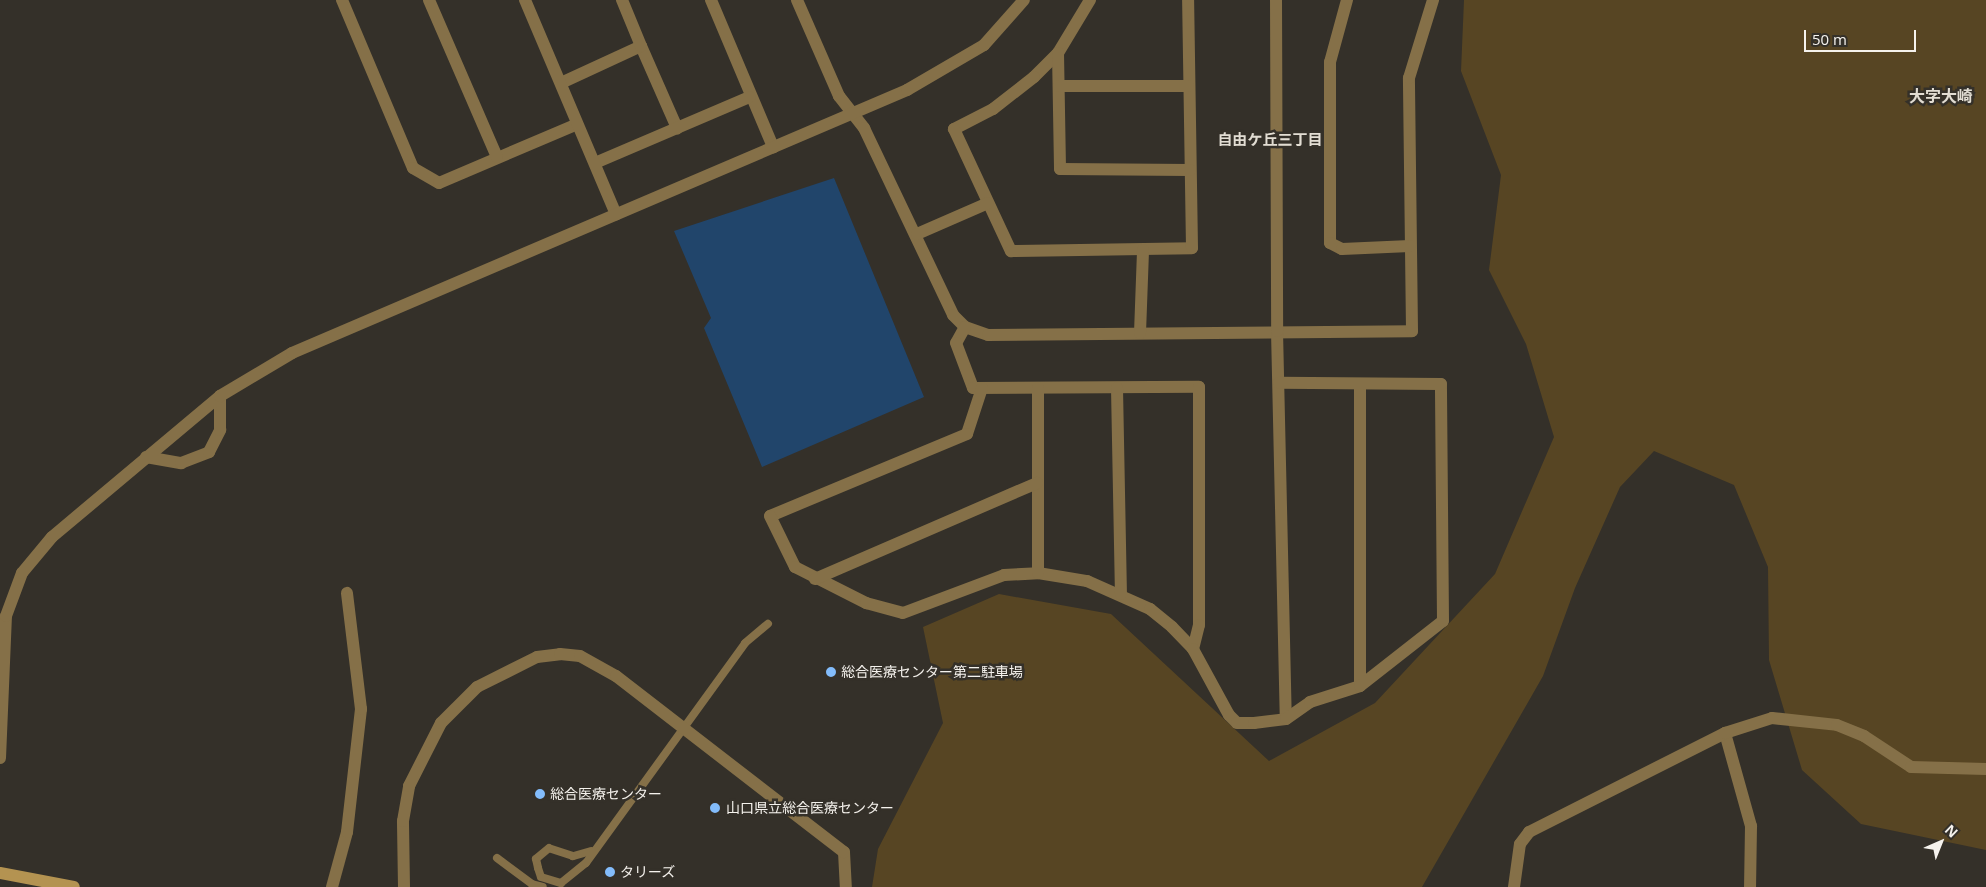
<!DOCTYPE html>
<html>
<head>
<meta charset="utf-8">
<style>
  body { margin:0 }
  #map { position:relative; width:1986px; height:887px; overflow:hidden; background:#343029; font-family:"Open Sans","Noto Sans JP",sans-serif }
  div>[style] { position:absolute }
  .green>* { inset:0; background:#574523 }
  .water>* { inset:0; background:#21456b }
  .service>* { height:8px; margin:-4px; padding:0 4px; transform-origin:4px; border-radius:4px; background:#857048 }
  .minor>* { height:12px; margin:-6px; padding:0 6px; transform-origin:6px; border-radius:6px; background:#857048 }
  .tertiary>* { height:12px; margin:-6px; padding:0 6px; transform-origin:6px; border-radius:6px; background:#857048 }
  .secondary>* { height:12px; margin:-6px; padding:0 6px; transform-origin:6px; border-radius:6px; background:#b49351 }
  .dots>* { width:14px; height:14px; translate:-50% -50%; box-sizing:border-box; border:2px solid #343029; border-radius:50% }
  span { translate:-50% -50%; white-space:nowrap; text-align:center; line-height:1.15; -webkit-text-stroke:5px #343029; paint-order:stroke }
  .poi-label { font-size:14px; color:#f5f2ed }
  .left { translate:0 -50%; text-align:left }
  .neighbourhood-label { font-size:15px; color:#e2ddd3; font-weight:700 }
  .quarter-label { font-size:16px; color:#e2ddd3; font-weight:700 }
  .north { position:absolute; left:1916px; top:817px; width:50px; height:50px; -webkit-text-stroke:4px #343029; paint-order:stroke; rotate:44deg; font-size:14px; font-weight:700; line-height:20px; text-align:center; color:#f5f2ed }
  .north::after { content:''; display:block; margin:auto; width:18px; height:22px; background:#f5f2ed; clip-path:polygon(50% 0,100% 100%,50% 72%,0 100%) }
  .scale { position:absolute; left:1804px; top:30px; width:112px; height:22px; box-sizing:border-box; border:2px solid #f5f2ed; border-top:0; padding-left:6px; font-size:15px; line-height:18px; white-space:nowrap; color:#f5f2ed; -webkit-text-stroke:4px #343029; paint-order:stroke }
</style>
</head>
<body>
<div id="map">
  <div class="green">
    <i style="clip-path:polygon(1464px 0,1986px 0,1986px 850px,1861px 824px,1802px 770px,1769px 660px,1768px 567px,1734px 485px,1654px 451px,1620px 487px,1575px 588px,1543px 676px,1422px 887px,872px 887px,878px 849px,943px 723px,923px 627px,999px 594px,1111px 614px,1269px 761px,1375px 703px,1495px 574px,1554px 437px,1526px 344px,1489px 270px,1501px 175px,1461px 71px)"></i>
  </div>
  <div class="water">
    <i style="clip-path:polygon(834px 178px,924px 397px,762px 467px,704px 328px,711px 318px,674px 231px)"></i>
  </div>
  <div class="service">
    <i style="left:591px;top:851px;width:19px;rotate:164deg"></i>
    <i style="left:573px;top:856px;width:25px;rotate:-162deg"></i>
    <i style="left:549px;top:848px;width:17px;rotate:140deg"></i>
    <i style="left:536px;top:859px;width:9px;rotate:77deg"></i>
    <i style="left:538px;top:868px;width:9px;rotate:72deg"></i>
    <i style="left:541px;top:877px;width:21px;rotate:17deg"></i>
    <i style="left:561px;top:883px;width:32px;rotate:-39deg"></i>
    <i style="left:586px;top:863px;width:271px;rotate:-54.1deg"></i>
    <i style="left:745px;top:643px;width:30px;rotate:-40deg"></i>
    <i style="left:497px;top:858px;width:44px;rotate:36.6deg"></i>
    <i style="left:532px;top:884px;width:11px;rotate:15deg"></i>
  </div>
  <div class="minor">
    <i style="left:342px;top:0;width:182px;rotate:67.1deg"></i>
    <i style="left:413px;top:168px;width:30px;rotate:30deg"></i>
    <i style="left:439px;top:183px;width:150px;rotate:-23.1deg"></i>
    <i style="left:429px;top:0;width:171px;rotate:66.6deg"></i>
    <i style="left:711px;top:0;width:160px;rotate:67.1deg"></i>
    <i style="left:797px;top:0;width:105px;rotate:66.4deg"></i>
    <i style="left:839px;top:96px;width:41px;rotate:52deg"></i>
    <i style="left:864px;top:128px;width:207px;rotate:64.5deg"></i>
    <i style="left:953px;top:315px;width:17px;rotate:45deg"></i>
    <i style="left:965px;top:327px;width:24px;rotate:19deg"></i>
    <i style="left:988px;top:335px;width:424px;rotate:-0.5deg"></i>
    <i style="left:1412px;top:331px;width:253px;rotate:-90.7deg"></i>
    <i style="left:1409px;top:78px;width:82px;rotate:-72.9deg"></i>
    <i style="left:1090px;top:0;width:62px;rotate:121.1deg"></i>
    <i style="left:1058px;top:53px;width:34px;rotate:135deg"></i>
    <i style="left:1034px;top:77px;width:52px;rotate:142deg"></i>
    <i style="left:993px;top:109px;width:44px;rotate:152.9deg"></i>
    <i style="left:954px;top:129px;width:135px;rotate:65deg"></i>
    <i style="left:1011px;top:251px;width:181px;rotate:-0.9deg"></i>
    <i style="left:1192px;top:248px;width:248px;rotate:-90.9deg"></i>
    <i style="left:1347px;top:0;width:64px;rotate:105.3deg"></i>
    <i style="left:1330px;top:62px;width:181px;rotate:90deg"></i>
    <i style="left:1330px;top:243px;width:13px;rotate:27deg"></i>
    <i style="left:1342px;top:249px;width:68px;rotate:-2.5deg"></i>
    <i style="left:641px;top:46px;width:90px;rotate:66.3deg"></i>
    <i style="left:1058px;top:53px;width:116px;rotate:89deg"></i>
    <i style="left:1060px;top:169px;width:130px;rotate:0.4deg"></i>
    <i style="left:561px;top:83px;width:88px;rotate:-24.8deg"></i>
    <i style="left:641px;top:46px;width:50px;rotate:-112.4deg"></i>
    <i style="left:1059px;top:86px;width:129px"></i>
    <i style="left:595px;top:163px;width:168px;rotate:-23.1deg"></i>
    <i style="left:917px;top:234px;width:77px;rotate:-23.6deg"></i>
    <i style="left:965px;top:327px;width:18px;rotate:119deg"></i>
    <i style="left:956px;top:343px;width:48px;rotate:69.3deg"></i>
    <i style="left:973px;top:388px;width:226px;rotate:-0.3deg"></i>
    <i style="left:1199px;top:387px;width:238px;rotate:90deg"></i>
    <i style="left:1199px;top:625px;width:25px;rotate:104deg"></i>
    <i style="left:1277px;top:331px;width:388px;rotate:88.7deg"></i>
    <i style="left:1140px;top:333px;width:83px;rotate:-87.9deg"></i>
    <i style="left:1360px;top:385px;width:301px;rotate:90deg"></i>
    <i style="left:982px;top:388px;width:48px;rotate:108.1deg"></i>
    <i style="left:967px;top:434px;width:213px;rotate:157.4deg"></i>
    <i style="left:770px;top:516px;width:57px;rotate:63.9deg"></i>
    <i style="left:795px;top:567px;width:80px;rotate:26.9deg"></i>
    <i style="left:866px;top:603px;width:38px;rotate:15deg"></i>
    <i style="left:903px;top:613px;width:108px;rotate:-20.6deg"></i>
    <i style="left:1004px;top:575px;width:34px;rotate:-3deg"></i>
    <i style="left:1038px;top:573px;width:50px;rotate:9.3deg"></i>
    <i style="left:1087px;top:581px;width:69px;rotate:24deg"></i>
    <i style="left:1150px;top:609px;width:28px;rotate:39deg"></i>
    <i style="left:1172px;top:627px;width:30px;rotate:46deg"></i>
    <i style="left:1193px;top:649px;width:75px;rotate:61.4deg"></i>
    <i style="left:1229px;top:715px;width:11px;rotate:45deg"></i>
    <i style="left:1237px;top:723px;width:17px"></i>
    <i style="left:1254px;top:723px;width:32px;rotate:-7deg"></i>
    <i style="left:1286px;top:719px;width:29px;rotate:-35deg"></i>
    <i style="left:1310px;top:702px;width:52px;rotate:-17.7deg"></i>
    <i style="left:1360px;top:686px;width:105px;rotate:-38.1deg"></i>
    <i style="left:1443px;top:621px;width:237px;rotate:-90.5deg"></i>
    <i style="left:1441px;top:384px;width:162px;rotate:-179.6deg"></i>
    <i style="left:1117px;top:388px;width:206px;rotate:88.9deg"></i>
    <i style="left:146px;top:457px;width:36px;rotate:10deg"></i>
    <i style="left:181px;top:463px;width:30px;rotate:-21deg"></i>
    <i style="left:209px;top:452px;width:25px;rotate:-63deg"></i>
    <i style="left:220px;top:430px;width:34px;rotate:-90deg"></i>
    <i style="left:1038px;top:573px;width:185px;rotate:-90deg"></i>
    <i style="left:815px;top:579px;width:242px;rotate:-23.4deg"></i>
    <i style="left:1725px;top:733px;width:97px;rotate:74.4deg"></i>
    <i style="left:1751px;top:826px;width:61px;rotate:90.9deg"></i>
    <i style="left:844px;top:852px;width:35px;rotate:87deg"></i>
    <i style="left:332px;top:887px;width:57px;rotate:-74.7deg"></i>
    <i style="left:347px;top:832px;width:124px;rotate:-83.5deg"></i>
    <i style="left:361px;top:709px;width:117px;rotate:-96.9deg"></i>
    <i style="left:1514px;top:887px;width:43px;rotate:-82.1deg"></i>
    <i style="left:1520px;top:844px;width:15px;rotate:-53deg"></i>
    <i style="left:1529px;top:832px;width:220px;rotate:-26.8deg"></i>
    <i style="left:1725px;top:733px;width:49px;rotate:-17.7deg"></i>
    <i style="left:1772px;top:718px;width:65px;rotate:6.1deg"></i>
    <i style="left:1837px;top:725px;width:29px;rotate:22deg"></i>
    <i style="left:1864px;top:736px;width:56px;rotate:33.4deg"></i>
    <i style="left:1911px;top:767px;width:75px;rotate:1.5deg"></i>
  </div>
  <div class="tertiary">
    <i style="left:525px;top:0;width:233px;rotate:67deg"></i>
    <i style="left:1276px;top:0;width:331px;rotate:89.8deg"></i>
    <i style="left:0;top:758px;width:142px;rotate:-87.6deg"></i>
    <i style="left:6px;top:616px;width:46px;rotate:-69.6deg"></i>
    <i style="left:22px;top:573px;width:47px;rotate:-50.2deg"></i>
    <i style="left:52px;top:537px;width:219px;rotate:-40deg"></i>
    <i style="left:220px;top:396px;width:84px;rotate:-30.8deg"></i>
    <i style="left:292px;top:353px;width:669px;rotate:-23.15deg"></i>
    <i style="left:907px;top:90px;width:89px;rotate:-30.3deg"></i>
    <i style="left:984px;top:45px;width:60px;rotate:-48.4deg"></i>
    <i style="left:404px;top:887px;width:66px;rotate:-90.9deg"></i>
    <i style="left:403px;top:821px;width:36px;rotate:-80deg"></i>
    <i style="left:409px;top:786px;width:71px;rotate:-63.1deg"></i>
    <i style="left:441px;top:723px;width:51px;rotate:-45deg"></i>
    <i style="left:477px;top:687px;width:67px;rotate:-26.6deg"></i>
    <i style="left:537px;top:657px;width:23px;rotate:-7deg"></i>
    <i style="left:560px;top:654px;width:20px;rotate:6deg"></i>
    <i style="left:580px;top:656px;width:41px;rotate:29.1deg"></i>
    <i style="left:616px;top:676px;width:288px;rotate:37.7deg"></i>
  </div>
  <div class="secondary">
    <i style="left:0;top:873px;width:75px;rotate:10.7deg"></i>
  </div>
  <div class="dots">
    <i style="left:831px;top:672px;background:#83bcfb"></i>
    <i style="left:540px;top:794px;background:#83bcfb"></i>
    <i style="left:715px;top:808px;background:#83bcfb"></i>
    <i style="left:610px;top:872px;background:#83bcfb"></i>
  </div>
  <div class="poi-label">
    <span class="left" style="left:841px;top:672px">総合医療センター第二駐車場</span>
    <span class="left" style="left:550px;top:794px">総合医療センター</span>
    <span class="left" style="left:726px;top:808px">山口県立総合医療センター</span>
    <span class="left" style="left:620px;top:872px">タリーズ</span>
  </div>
  <div class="neighbourhood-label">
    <span style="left:1270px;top:140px">自由ケ丘三丁目</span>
  </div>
  <div class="quarter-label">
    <span style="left:1941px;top:96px">大字大崎</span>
  </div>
  <div class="north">N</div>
  <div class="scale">50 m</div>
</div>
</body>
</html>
